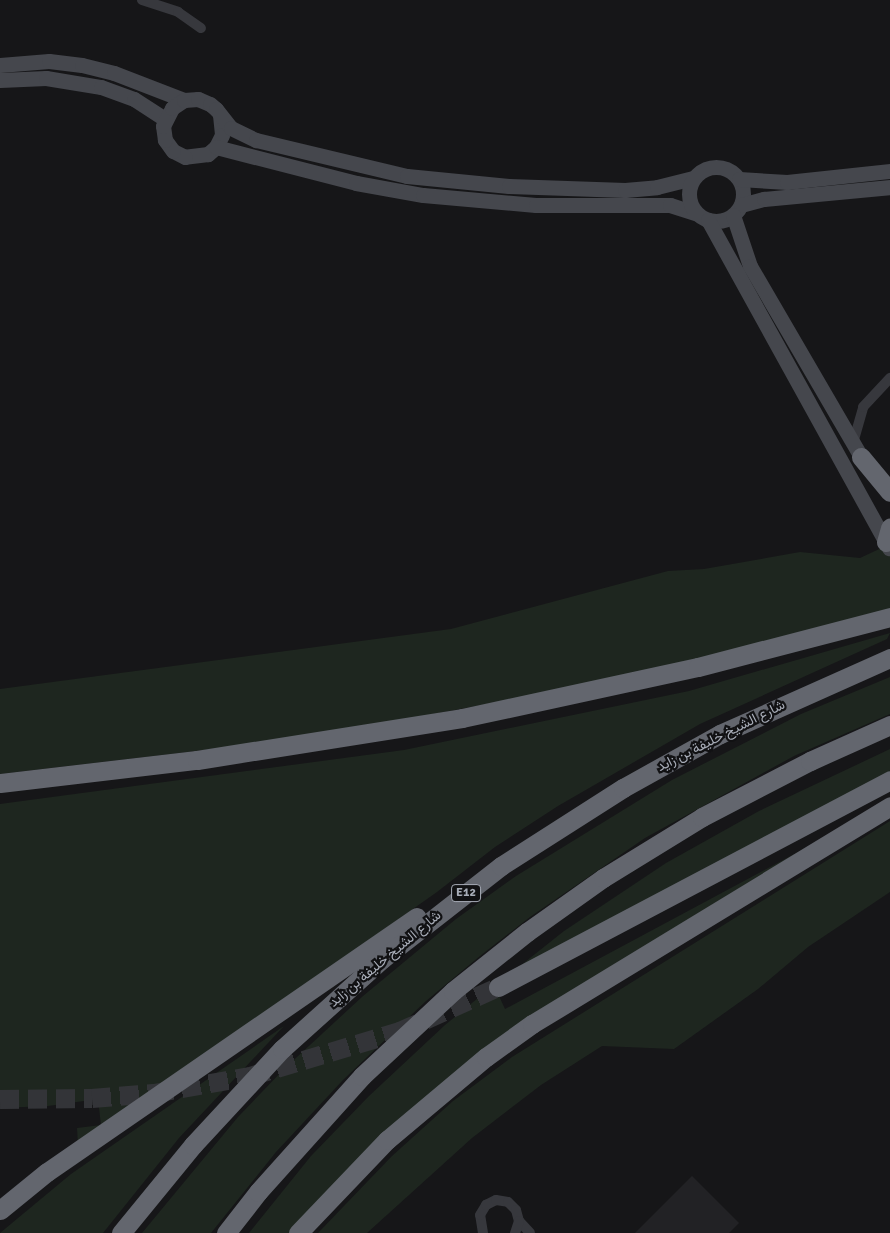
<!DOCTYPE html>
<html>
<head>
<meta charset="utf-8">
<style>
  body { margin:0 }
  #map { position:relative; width:890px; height:1233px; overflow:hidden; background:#161618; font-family:Signika,Vazirmatn,sans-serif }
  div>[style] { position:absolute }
  .built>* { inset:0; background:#222225 }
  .green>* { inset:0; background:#1e261f }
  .highway-tunnel>* { height:19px; margin-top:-9.5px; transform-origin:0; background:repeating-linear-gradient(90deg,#333438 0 19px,transparent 0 28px) }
  .street>* { height:10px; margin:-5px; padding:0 5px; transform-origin:5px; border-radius:5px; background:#37383d }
  .secondary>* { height:15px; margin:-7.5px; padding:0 7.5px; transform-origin:7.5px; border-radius:7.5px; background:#45474d }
  .secondary>.ring { margin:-7.5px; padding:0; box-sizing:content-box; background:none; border:15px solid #45474d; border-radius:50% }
  .highway>* { height:19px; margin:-9.5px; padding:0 9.5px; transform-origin:9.5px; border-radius:9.5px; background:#63666e }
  span { translate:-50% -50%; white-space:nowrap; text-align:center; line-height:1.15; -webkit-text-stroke:4.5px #111113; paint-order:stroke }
  .shield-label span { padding:1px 4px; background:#111113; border:1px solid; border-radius:4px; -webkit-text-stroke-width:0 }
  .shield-label { font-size:12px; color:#a8adb8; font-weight:700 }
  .street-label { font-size:14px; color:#a8adb8 }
</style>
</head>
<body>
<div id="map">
  <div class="built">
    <i style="clip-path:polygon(692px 1176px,739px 1223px,729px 1233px,635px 1233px)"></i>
  </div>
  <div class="green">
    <i style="clip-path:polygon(890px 544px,890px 616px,568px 689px,298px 739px,0 774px,0 689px,451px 629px,668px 571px,704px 569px,800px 552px,860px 558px)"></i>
    <i style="clip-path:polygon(890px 633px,887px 639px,700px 724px,558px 806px,495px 847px,437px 892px,78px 1145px,77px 1128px,101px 1125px,98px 1099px,48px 1106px,0 1108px,0 804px,404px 750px,689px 691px)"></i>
    <i style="clip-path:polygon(890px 677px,890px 714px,794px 756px,645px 838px,530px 917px,480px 956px,426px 1001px,343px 1080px,276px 1152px,211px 1233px,142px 1233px,238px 1117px,284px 1069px,363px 996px,456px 919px,516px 876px,672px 780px,801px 714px)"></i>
    <i style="clip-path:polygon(890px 749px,890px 773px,501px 981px,564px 931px,666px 863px,759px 811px)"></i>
    <i style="clip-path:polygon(890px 821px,890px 892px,808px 947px,758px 989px,674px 1049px,602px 1046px,541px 1085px,472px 1138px,367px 1233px,318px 1233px,392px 1156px,453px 1101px,512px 1057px)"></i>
    <i style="clip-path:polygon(800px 851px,612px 966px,317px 1201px,289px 1233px,249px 1233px,311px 1156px,369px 1096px,445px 1025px,494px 985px,505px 1009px)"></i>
    <i style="clip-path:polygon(284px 1026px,179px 1138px,103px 1233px,0 1233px,71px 1174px)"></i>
  </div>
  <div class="highway-tunnel">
    <i style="left:0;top:1099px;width:92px;rotate:-0.6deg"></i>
    <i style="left:92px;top:1098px;width:62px;rotate:-4.6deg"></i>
    <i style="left:154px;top:1093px;width:97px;rotate:-10deg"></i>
    <i style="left:250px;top:1076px;width:157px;rotate:-16.7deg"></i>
    <i style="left:400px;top:1031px;width:107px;rotate:-24.2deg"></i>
  </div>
  <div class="street">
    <i style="left:142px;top:0;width:38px;rotate:18deg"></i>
    <i style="left:178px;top:12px;width:28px;rotate:35deg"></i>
    <i style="left:853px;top:443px;width:37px;rotate:-74deg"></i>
    <i style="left:863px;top:407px;width:40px;rotate:-47deg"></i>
    <i style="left:519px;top:1221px;width:16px;rotate:47deg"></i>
    <i style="left:483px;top:1233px;width:18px;rotate:-99deg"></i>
    <i style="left:480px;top:1215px;width:12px;rotate:-59deg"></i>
    <i style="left:486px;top:1205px;width:11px;rotate:-27deg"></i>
    <i style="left:496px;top:1200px;width:12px;rotate:9deg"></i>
    <i style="left:508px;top:1202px;width:11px;rotate:45deg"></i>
    <i style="left:516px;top:1210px;width:11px;rotate:75deg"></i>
    <i style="left:519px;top:1221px;width:13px;rotate:108deg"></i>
  </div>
  <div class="secondary">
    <i style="left:0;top:65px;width:49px;rotate:-4.7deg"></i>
    <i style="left:49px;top:61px;width:33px;rotate:7deg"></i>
    <i style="left:82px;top:65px;width:33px;rotate:14deg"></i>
    <i style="left:114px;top:73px;width:75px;rotate:21.1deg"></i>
    <i style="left:0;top:80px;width:46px;rotate:-2.5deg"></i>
    <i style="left:46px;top:78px;width:56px;rotate:9.3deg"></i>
    <i style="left:101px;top:87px;width:35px;rotate:20deg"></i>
    <i style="left:134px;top:99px;width:37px;rotate:33deg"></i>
    <i style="left:220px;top:115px;width:20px;rotate:84deg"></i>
    <i style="left:222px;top:135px;width:13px;rotate:117deg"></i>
    <i style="left:216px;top:147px;width:11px;rotate:139deg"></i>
    <i style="left:208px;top:154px;width:23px;rotate:173deg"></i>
    <i style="left:185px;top:157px;width:13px;rotate:-153deg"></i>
    <i style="left:173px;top:151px;width:14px;rotate:-126deg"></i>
    <i style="left:165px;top:140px;width:14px;rotate:-98deg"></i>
    <i style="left:163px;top:126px;width:20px;rotate:-63deg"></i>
    <i style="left:172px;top:108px;width:14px;rotate:-34deg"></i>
    <i style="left:184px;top:100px;width:14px;rotate:-4deg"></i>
    <i style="left:198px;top:99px;width:13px;rotate:23deg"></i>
    <i style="left:210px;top:104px;width:8px;rotate:40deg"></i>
    <i style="left:216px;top:109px;width:24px;rotate:52deg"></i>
    <i style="left:231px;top:128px;width:28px;rotate:26deg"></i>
    <i style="left:256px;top:140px;width:155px;rotate:13.4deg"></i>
    <i style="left:407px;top:176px;width:102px;rotate:5.6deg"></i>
    <i style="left:509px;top:186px;width:116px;rotate:2deg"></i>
    <i style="left:625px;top:190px;width:32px;rotate:-5deg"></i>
    <i style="left:657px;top:187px;width:38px;rotate:-14deg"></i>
    <i style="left:216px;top:147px;width:145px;rotate:14.4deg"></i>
    <i style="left:356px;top:183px;width:68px;rotate:10.2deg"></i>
    <i style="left:423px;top:195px;width:113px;rotate:5.1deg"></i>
    <i style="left:536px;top:205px;width:134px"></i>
    <i style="left:670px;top:205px;width:28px;rotate:18deg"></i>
    <i class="ring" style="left:689px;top:167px;width:39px;height:39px"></i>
    <i style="left:739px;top:179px;width:48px;rotate:3.6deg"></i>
    <i style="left:787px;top:182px;width:104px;rotate:-6.1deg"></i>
    <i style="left:741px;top:205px;width:24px;rotate:-15deg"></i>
    <i style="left:764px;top:199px;width:127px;rotate:-5.4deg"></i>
    <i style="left:733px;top:215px;width:54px;rotate:71.6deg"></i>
    <i style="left:750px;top:266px;width:230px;rotate:59.8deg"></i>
    <i style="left:708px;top:220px;width:375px;rotate:61.1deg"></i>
  </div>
  <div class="highway">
    <i style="left:861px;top:457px;width:45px;rotate:50.4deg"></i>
    <i style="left:886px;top:542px;width:15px;rotate:-74deg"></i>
    <i style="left:0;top:783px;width:198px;rotate:-6.7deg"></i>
    <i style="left:197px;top:760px;width:268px;rotate:-9deg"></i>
    <i style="left:462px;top:718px;width:241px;rotate:-12.2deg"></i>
    <i style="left:698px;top:667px;width:198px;rotate:-14.6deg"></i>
    <i style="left:498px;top:987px;width:443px;rotate:-27.8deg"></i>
    <i style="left:0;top:1210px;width:60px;rotate:-39deg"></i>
    <i style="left:47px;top:1172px;width:449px;rotate:-34.6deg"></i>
    <i style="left:121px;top:1233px;width:114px;rotate:-50.7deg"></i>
    <i style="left:193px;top:1145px;width:131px;rotate:-47.2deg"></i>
    <i style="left:282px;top:1049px;width:135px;rotate:-42deg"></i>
    <i style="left:382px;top:959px;width:151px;rotate:-38deg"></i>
    <i style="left:501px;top:866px;width:145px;rotate:-32.6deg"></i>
    <i style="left:623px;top:788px;width:111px;rotate:-29.1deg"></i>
    <i style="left:720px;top:734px;width:186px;rotate:-24.1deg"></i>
    <i style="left:226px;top:1233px;width:52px;rotate:-52deg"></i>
    <i style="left:258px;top:1192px;width:156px;rotate:-48.1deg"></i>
    <i style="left:362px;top:1076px;width:125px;rotate:-43deg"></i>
    <i style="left:453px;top:991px;width:95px;rotate:-38.6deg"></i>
    <i style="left:527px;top:932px;width:93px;rotate:-35.4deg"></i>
    <i style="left:603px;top:878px;width:116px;rotate:-31.6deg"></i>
    <i style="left:702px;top:817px;width:122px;rotate:-27.4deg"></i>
    <i style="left:810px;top:761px;width:88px;rotate:-24.2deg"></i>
    <i style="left:298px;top:1233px;width:129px;rotate:-46.3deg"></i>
    <i style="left:387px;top:1140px;width:129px;rotate:-40deg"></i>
    <i style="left:486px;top:1057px;width:57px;rotate:-35.7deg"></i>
    <i style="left:532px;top:1024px;width:419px;rotate:-31.3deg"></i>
  </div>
  <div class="shield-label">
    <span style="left:466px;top:893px">E12</span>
  </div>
  <div class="street-label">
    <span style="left:721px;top:736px;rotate:-27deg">شارع الشيخ خليفة بن زايد</span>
    <span style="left:385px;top:959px;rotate:-40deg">شارع الشيخ خليفة بن زايد</span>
  </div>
</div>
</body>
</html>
